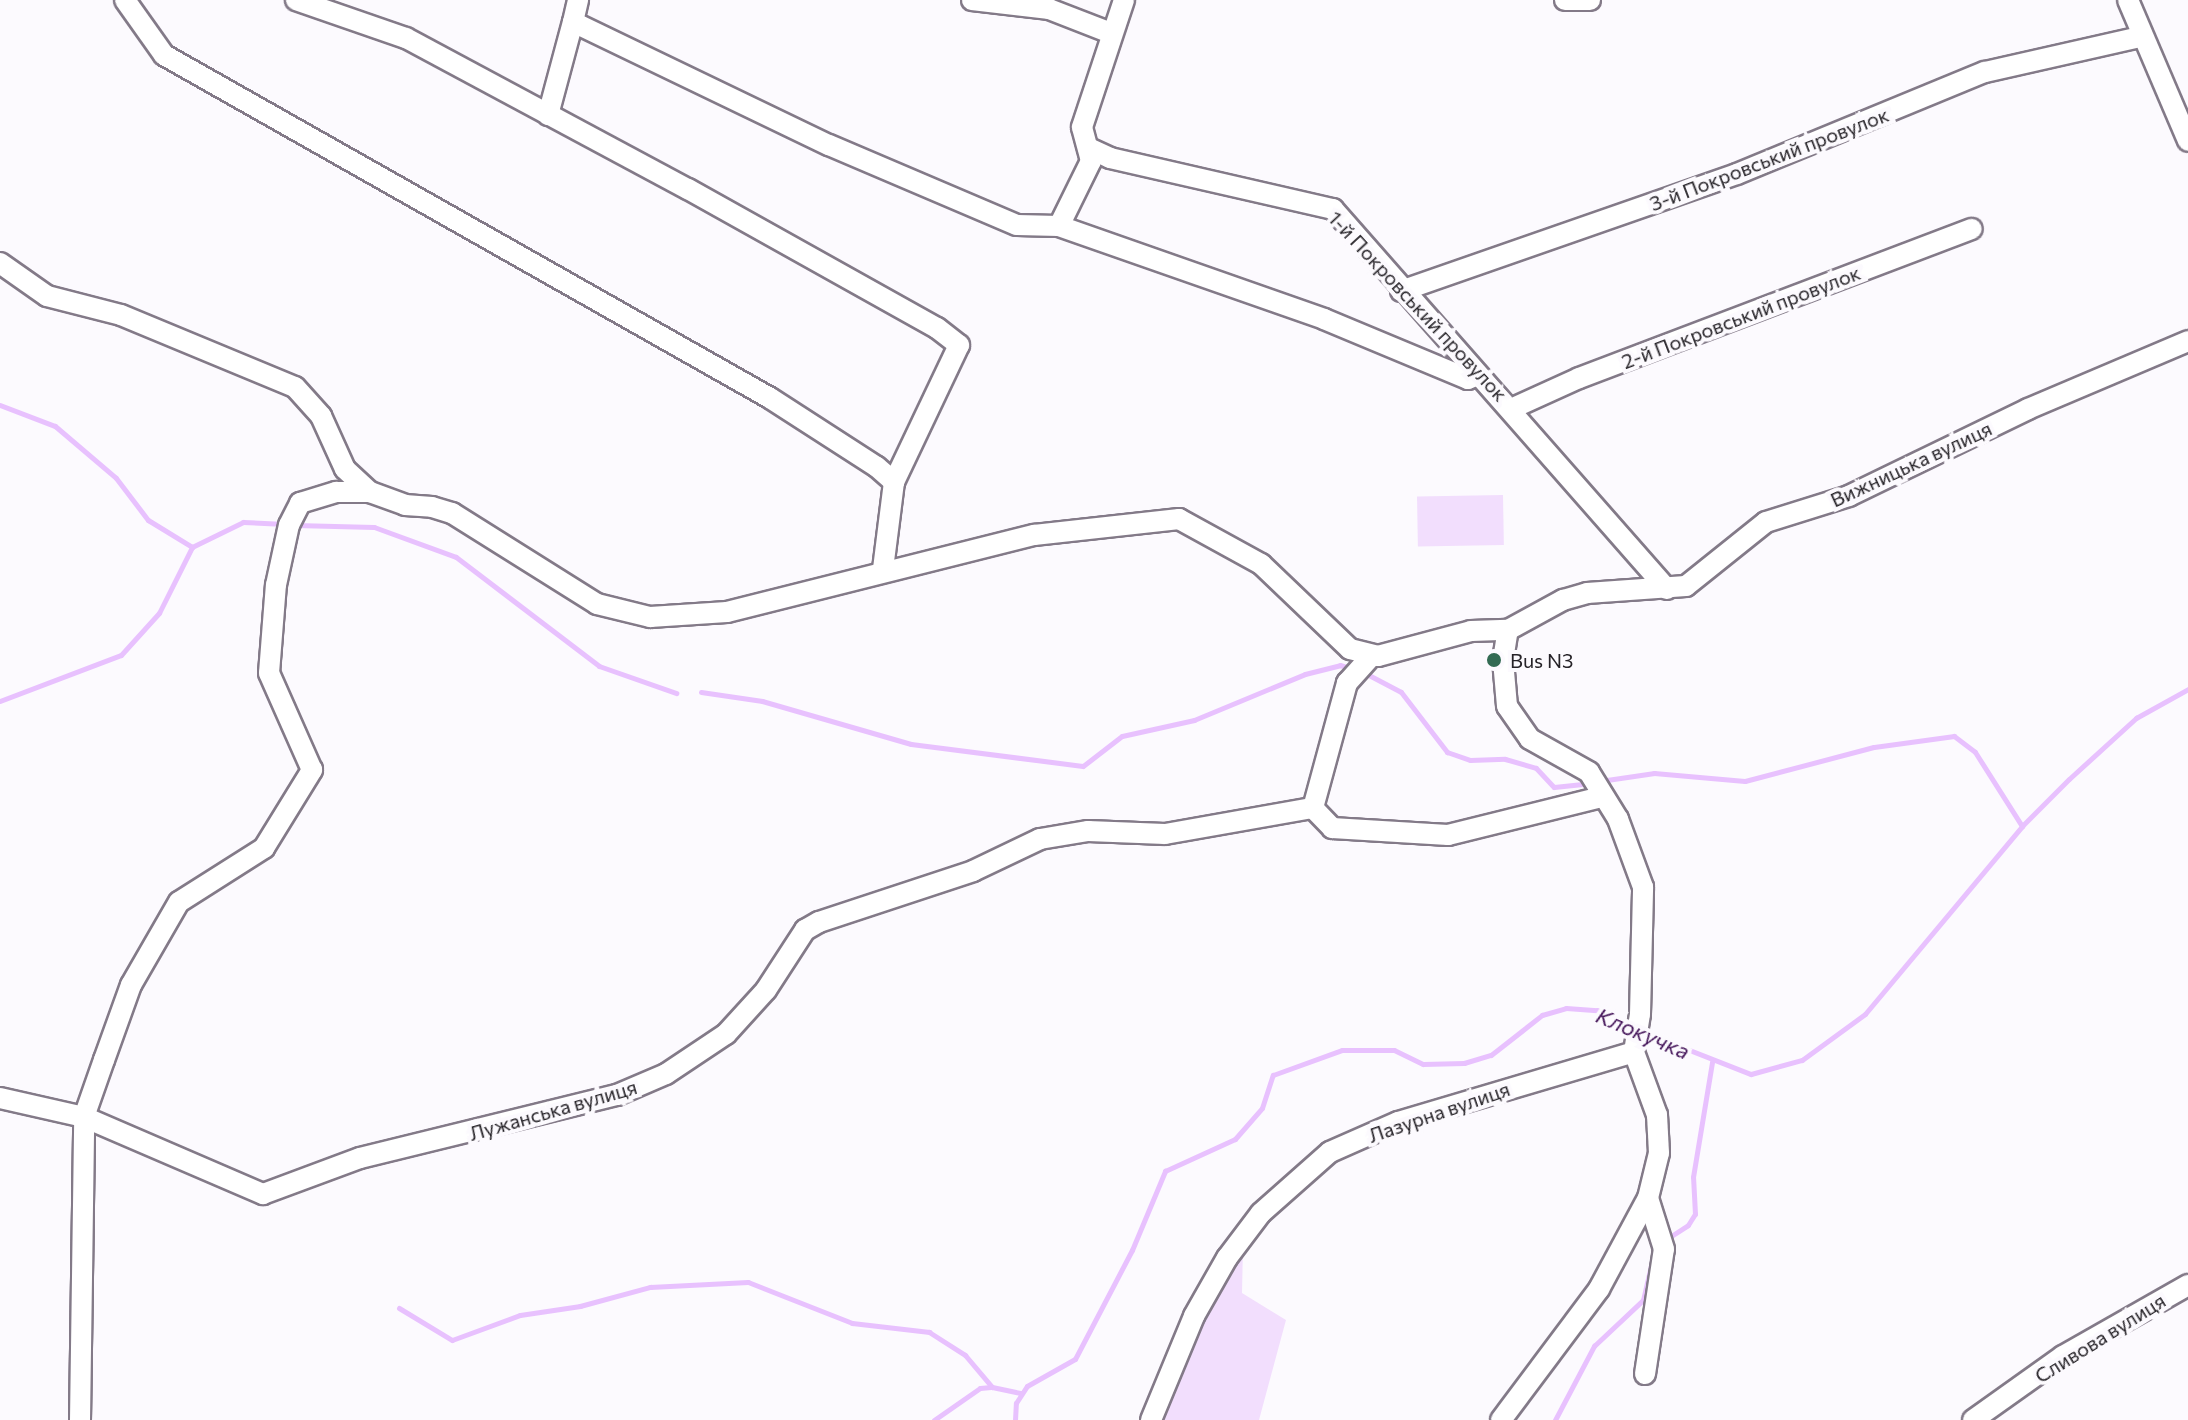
<!DOCTYPE html>
<html>
<head>
<meta charset="utf-8">
<style>
  body { margin:0 }
  #map { position:relative; width:2188px; height:1420px; overflow:hidden; background:#fcfafe; font-family:Commissioner,sans-serif }
  div>[style] { position:absolute }
  .green>* { inset:0; background:#f2defd; transform-origin:0 0 }
  .stream>* { height:5px; margin:-2.5px; padding:0 2.5px; transform-origin:2.5px; border-radius:2.5px; background:#e8c1fe }
  .roads { filter:drop-shadow(2px 0 #837a88) drop-shadow(-2px 0 #837a88) drop-shadow(0 2px #837a88) drop-shadow(0 -2px #837a88) }
  .minor>* { height:20px; margin:-10px; padding:0 10px; transform-origin:10px; border-radius:10px; background:#fff }
  .dots>* { width:22px; height:22px; translate:-50% -50%; box-sizing:border-box; border:4px solid #fcfafe; border-radius:50% }
  span { translate:-50% -50%; white-space:nowrap; text-align:center; line-height:1.15; -webkit-text-stroke:8px #fcfafe; paint-order:stroke }
  .street-label { font-size:20px; color:#262328 }
  .poi-label { font-size:20px; color:#262328 }
  .left { translate:0 -50%; text-align:left }
  .water-label { font-size:22px; color:#431358; font-style:italic }
</style>
</head>
<body>
<div id="map">
  <div class="green">
    <i style="left:1503px;top:495px;width:50px;height:86px;rotate:89deg"></i>
    <i style="clip-path:polygon(1243px 1247px,1242px 1293px,1286px 1320px,1259px 1420px,1143px 1420px)"></i>
  </div>
  <div class="stream">
    <i style="left:0;top:405px;width:59px;rotate:20.9deg"></i>
    <i style="left:55px;top:426px;width:80px;rotate:40.4deg"></i>
    <i style="left:116px;top:478px;width:53px;rotate:52.7deg"></i>
    <i style="left:148px;top:520px;width:52px;rotate:31.5deg"></i>
    <i style="left:295px;top:525px;width:79px;rotate:1.5deg"></i>
    <i style="left:374px;top:527px;width:87px;rotate:20.1deg"></i>
    <i style="left:456px;top:557px;width:180px;rotate:37.3deg"></i>
    <i style="left:599px;top:666px;width:82px;rotate:19.3deg"></i>
    <i style="left:1363px;top:672px;width:43px;rotate:27.8deg"></i>
    <i style="left:1401px;top:692px;width:76px;rotate:52.5deg"></i>
    <i style="left:1447px;top:752px;width:24px;rotate:19deg"></i>
    <i style="left:1470px;top:760px;width:35px;rotate:-2deg"></i>
    <i style="left:1505px;top:759px;width:32px;rotate:16deg"></i>
    <i style="left:1536px;top:768px;width:26px;rotate:47deg"></i>
    <i style="left:1554px;top:787px;width:36px;rotate:-6deg"></i>
    <i style="left:701px;top:692px;width:62px;rotate:8.4deg"></i>
    <i style="left:762px;top:701px;width:155px;rotate:16.1deg"></i>
    <i style="left:911px;top:744px;width:173px;rotate:7.3deg"></i>
    <i style="left:1083px;top:766px;width:49px;rotate:-37.6deg"></i>
    <i style="left:1122px;top:736px;width:74px;rotate:-12.5deg"></i>
    <i style="left:1194px;top:720px;width:120px;rotate:-22.5deg"></i>
    <i style="left:1305px;top:674px;width:36px;rotate:-14deg"></i>
    <i style="left:1340px;top:665px;width:14px;rotate:17deg"></i>
    <i style="left:0;top:701px;width:129px;rotate:-20.8deg"></i>
    <i style="left:121px;top:655px;width:57px;rotate:-47.9deg"></i>
    <i style="left:159px;top:613px;width:74px;rotate:-63.4deg"></i>
    <i style="left:192px;top:547px;width:57px;rotate:-26.1deg"></i>
    <i style="left:243px;top:522px;width:42px;rotate:2.7deg"></i>
    <i style="left:1600px;top:781px;width:55px;rotate:-8.4deg"></i>
    <i style="left:1654px;top:773px;width:91px;rotate:5deg"></i>
    <i style="left:1745px;top:781px;width:133px;rotate:-14.8deg"></i>
    <i style="left:1874px;top:747px;width:81px;rotate:-7.8deg"></i>
    <i style="left:1954px;top:736px;width:26px;rotate:37deg"></i>
    <i style="left:1975px;top:752px;width:88px;rotate:57.6deg"></i>
    <i style="left:1641px;top:1031px;width:118px;rotate:21.4deg"></i>
    <i style="left:1751px;top:1074px;width:53px;rotate:-15.4deg"></i>
    <i style="left:1802px;top:1060px;width:78px;rotate:-36.1deg"></i>
    <i style="left:1865px;top:1014px;width:245px;rotate:-50.1deg"></i>
    <i style="left:2022px;top:826px;width:66px;rotate:-45deg"></i>
    <i style="left:2069px;top:779px;width:91px;rotate:-42.3deg"></i>
    <i style="left:2136px;top:718px;width:60px;rotate:-29.1deg"></i>
    <i style="left:1665px;top:1240px;width:27px;rotate:-33deg"></i>
    <i style="left:1688px;top:1225px;width:13px;rotate:-58deg"></i>
    <i style="left:1695px;top:1214px;width:37px;rotate:-93deg"></i>
    <i style="left:1693px;top:1177px;width:117px;rotate:-80.6deg"></i>
    <i style="left:399px;top:1308px;width:62px;rotate:31.1deg"></i>
    <i style="left:452px;top:1340px;width:72px;rotate:-20.2deg"></i>
    <i style="left:520px;top:1315px;width:61px;rotate:-8.5deg"></i>
    <i style="left:580px;top:1306px;width:73px;rotate:-15.2deg"></i>
    <i style="left:650px;top:1287px;width:98px;rotate:-2.9deg"></i>
    <i style="left:748px;top:1282px;width:112px;rotate:21.5deg"></i>
    <i style="left:852px;top:1323px;width:78px;rotate:6.7deg"></i>
    <i style="left:929px;top:1332px;width:43px;rotate:32.6deg"></i>
    <i style="left:965px;top:1355px;width:42px;rotate:49.8deg"></i>
    <i style="left:992px;top:1387px;width:30px;rotate:12deg"></i>
    <i style="left:934px;top:1420px;width:56px;rotate:-34.8deg"></i>
    <i style="left:980px;top:1388px;width:11px;rotate:-5deg"></i>
    <i style="left:1015px;top:1420px;width:17px;rotate:-87deg"></i>
    <i style="left:1016px;top:1403px;width:20px;rotate:-57deg"></i>
    <i style="left:1027px;top:1386px;width:55px;rotate:-29.4deg"></i>
    <i style="left:1075px;top:1359px;width:123px;rotate:-62.4deg"></i>
    <i style="left:1132px;top:1250px;width:86px;rotate:-67.3deg"></i>
    <i style="left:1165px;top:1171px;width:77px;rotate:-24.6deg"></i>
    <i style="left:1235px;top:1139px;width:41px;rotate:-48.9deg"></i>
    <i style="left:1262px;top:1108px;width:35px;rotate:-72deg"></i>
    <i style="left:1273px;top:1075px;width:73px;rotate:-19.9deg"></i>
    <i style="left:1342px;top:1050px;width:52px"></i>
    <i style="left:1394px;top:1050px;width:32px;rotate:26deg"></i>
    <i style="left:1423px;top:1064px;width:41px;rotate:-1.4deg"></i>
    <i style="left:1464px;top:1063px;width:28px;rotate:-17deg"></i>
    <i style="left:1491px;top:1055px;width:65px;rotate:-38.1deg"></i>
    <i style="left:1542px;top:1015px;width:25px;rotate:-16deg"></i>
    <i style="left:1566px;top:1008px;width:31px;rotate:4deg"></i>
    <i style="left:1597px;top:1010px;width:39px;rotate:26deg"></i>
    <i style="left:1555px;top:1420px;width:84px;rotate:-62.2deg"></i>
    <i style="left:1594px;top:1346px;width:67px;rotate:-43.2deg"></i>
    <i style="left:1643px;top:1300px;width:40px;rotate:-77deg"></i>
  </div>
  <div class="roads">
    <div class="minor">
      <i style="left:125px;top:0;width:67px;rotate:54.7deg"></i>
      <i style="left:164px;top:55px;width:696px;rotate:29.51deg"></i>
      <i style="left:770px;top:398px;width:127px;rotate:32.8deg"></i>
      <i style="left:877px;top:467px;width:23px;rotate:41deg"></i>
      <i style="left:894px;top:482px;width:88px;rotate:97.2deg"></i>
      <i style="left:296px;top:0;width:116px;rotate:19.1deg"></i>
      <i style="left:406px;top:38px;width:320px;rotate:28.2deg"></i>
      <i style="left:688px;top:189px;width:285px;rotate:29.2deg"></i>
      <i style="left:937px;top:328px;width:28px;rotate:38deg"></i>
      <i style="left:959px;top:345px;width:152px;rotate:115.4deg"></i>
      <i style="left:972px;top:0;width:78px;rotate:6.7deg"></i>
      <i style="left:1049px;top:9px;width:66px;rotate:21.2deg"></i>
      <i style="left:1565px;top:0;width:25px"></i>
      <i style="left:2128px;top:0;width:153px;rotate:66.9deg"></i>
      <i style="left:573px;top:22px;width:23px;rotate:-77deg"></i>
      <i style="left:548px;top:115px;width:96px;rotate:-75deg"></i>
      <i style="left:573px;top:22px;width:284px;rotate:25.7deg"></i>
      <i style="left:829px;top:145px;width:204px;rotate:23.1deg"></i>
      <i style="left:1017px;top:225px;width:42px;rotate:1.4deg"></i>
      <i style="left:1059px;top:226px;width:281px;rotate:19.3deg"></i>
      <i style="left:1324px;top:319px;width:156px;rotate:22.6deg"></i>
      <i style="left:1468px;top:379px;width:9px;rotate:-21deg"></i>
      <i style="left:1091px;top:149px;width:21px;rotate:25deg"></i>
      <i style="left:1110px;top:158px;width:229px;rotate:12.9deg"></i>
      <i style="left:1333px;top:209px;width:506px;rotate:48.69deg"></i>
      <i style="left:1059px;top:226px;width:72px;rotate:-63.8deg"></i>
      <i style="left:1091px;top:161px;width:35px;rotate:-105deg"></i>
      <i style="left:1082px;top:127px;width:134px;rotate:-71.7deg"></i>
      <i style="left:0;top:263px;width:57px;rotate:35.1deg"></i>
      <i style="left:47px;top:296px;width:76px;rotate:14.4deg"></i>
      <i style="left:121px;top:315px;width:188px;rotate:22.5deg"></i>
      <i style="left:295px;top:387px;width:39px;rotate:48deg"></i>
      <i style="left:321px;top:416px;width:58px;rotate:65.6deg"></i>
      <i style="left:345px;top:469px;width:34px;rotate:43deg"></i>
      <i style="left:1401px;top:291px;width:356px;rotate:-19.2deg"></i>
      <i style="left:1737px;top:174px;width:268px;rotate:-22.4deg"></i>
      <i style="left:1985px;top:72px;width:159px;rotate:-12.7deg"></i>
      <i style="left:1513px;top:408px;width:72px;rotate:-24.4deg"></i>
      <i style="left:1579px;top:378px;width:420px;rotate:-20.8deg"></i>
      <i style="left:1313px;top:808px;width:28px;rotate:46deg"></i>
      <i style="left:1332px;top:828px;width:116px;rotate:3.5deg"></i>
      <i style="left:1448px;top:835px;width:158px;rotate:-13.9deg"></i>
      <i style="left:0;top:1098px;width:86px;rotate:12.7deg"></i>
      <i style="left:84px;top:1117px;width:195px;rotate:23.3deg"></i>
      <i style="left:263px;top:1194px;width:103px;rotate:-20.4deg"></i>
      <i style="left:360px;top:1158px;width:265px;rotate:-13.8deg"></i>
      <i style="left:617px;top:1095px;width:53px;rotate:-23.2deg"></i>
      <i style="left:666px;top:1074px;width:72px;rotate:-33.7deg"></i>
      <i style="left:726px;top:1034px;width:59px;rotate:-47.7deg"></i>
      <i style="left:766px;top:990px;width:72px;rotate:-57deg"></i>
      <i style="left:805px;top:930px;width:16px;rotate:-30deg"></i>
      <i style="left:819px;top:922px;width:162px;rotate:-18.3deg"></i>
      <i style="left:973px;top:871px;width:74px;rotate:-25.5deg"></i>
      <i style="left:1040px;top:839px;width:49px;rotate:-9.5deg"></i>
      <i style="left:1088px;top:831px;width:77px;rotate:2.2deg"></i>
      <i style="left:1165px;top:834px;width:150px;rotate:-10deg"></i>
      <i style="left:1313px;top:808px;width:130px;rotate:-74.8deg"></i>
      <i style="left:1347px;top:683px;width:36px;rotate:-48deg"></i>
      <i style="left:1645px;top:1374px;width:126px;rotate:-81.4deg"></i>
      <i style="left:1664px;top:1249px;width:53px;rotate:-107.4deg"></i>
      <i style="left:80px;top:1420px;width:303px;rotate:-89.2deg"></i>
      <i style="left:84px;top:1117px;width:60px;rotate:-70.7deg"></i>
      <i style="left:104px;top:1060px;width:80px;rotate:-70.2deg"></i>
      <i style="left:131px;top:985px;width:96px;rotate:-60deg"></i>
      <i style="left:179px;top:902px;width:101px;rotate:-32.4deg"></i>
      <i style="left:264px;top:848px;width:92px;rotate:-58.4deg"></i>
      <i style="left:312px;top:770px;width:106px;rotate:-113.9deg"></i>
      <i style="left:269px;top:673px;width:88px;rotate:-85.5deg"></i>
      <i style="left:276px;top:585px;width:61px;rotate:-77.8deg"></i>
      <i style="left:289px;top:525px;width:25px;rotate:-63deg"></i>
      <i style="left:300px;top:503px;width:38px;rotate:-17deg"></i>
      <i style="left:336px;top:492px;width:34px"></i>
      <i style="left:370px;top:492px;width:37px;rotate:20deg"></i>
      <i style="left:405px;top:505px;width:27px;rotate:4deg"></i>
      <i style="left:432px;top:507px;width:21px;rotate:17deg"></i>
      <i style="left:452px;top:513px;width:171px;rotate:32.1deg"></i>
      <i style="left:597px;top:604px;width:55px;rotate:13.8deg"></i>
      <i style="left:650px;top:617px;width:77px;rotate:-3.7deg"></i>
      <i style="left:727px;top:612px;width:317px;rotate:-14.1deg"></i>
      <i style="left:1034px;top:535px;width:146px;rotate:-6.3deg"></i>
      <i style="left:1179px;top:519px;width:94px;rotate:28.8deg"></i>
      <i style="left:1261px;top:564px;width:123px;rotate:43.7deg"></i>
      <i style="left:1350px;top:649px;width:29px;rotate:14deg"></i>
      <i style="left:1378px;top:656px;width:96px;rotate:-15deg"></i>
      <i style="left:1471px;top:631px;width:37px;rotate:-2deg"></i>
      <i style="left:1508px;top:630px;width:63px;rotate:-28.6deg"></i>
      <i style="left:1563px;top:600px;width:25px;rotate:-16deg"></i>
      <i style="left:1587px;top:593px;width:99px;rotate:-4deg"></i>
      <i style="left:1686px;top:586px;width:102px;rotate:-38.7deg"></i>
      <i style="left:1766px;top:522px;width:87px;rotate:-17.4deg"></i>
      <i style="left:1849px;top:496px;width:199px;rotate:-25.9deg"></i>
      <i style="left:2028px;top:409px;width:174px;rotate:-23deg"></i>
      <i style="left:1151px;top:1420px;width:113px;rotate:-67.5deg"></i>
      <i style="left:1194px;top:1316px;width:67px;rotate:-60.4deg"></i>
      <i style="left:1227px;top:1258px;width:56px;rotate:-52.9deg"></i>
      <i style="left:1261px;top:1213px;width:92px;rotate:-41.5deg"></i>
      <i style="left:1330px;top:1152px;width:74px;rotate:-23.8deg"></i>
      <i style="left:1398px;top:1122px;width:246px;rotate:-16.5deg"></i>
      <i style="left:1634px;top:1052px;width:38px;rotate:-81deg"></i>
      <i style="left:1640px;top:1014px;width:127px;rotate:-88.6deg"></i>
      <i style="left:1643px;top:887px;width:72px;rotate:-110.2deg"></i>
      <i style="left:1618px;top:819px;width:55px;rotate:-121.7deg"></i>
      <i style="left:1589px;top:772px;width:68px;rotate:-150.8deg"></i>
      <i style="left:1530px;top:739px;width:40px;rotate:-124.9deg"></i>
      <i style="left:1507px;top:706px;width:46px;rotate:-95deg"></i>
      <i style="left:1503px;top:660px;width:30px;rotate:-81deg"></i>
      <i style="left:1501px;top:1420px;width:164px;rotate:-53.2deg"></i>
      <i style="left:1599px;top:1289px;width:103px;rotate:-61.7deg"></i>
      <i style="left:1648px;top:1198px;width:46px;rotate:-76.3deg"></i>
      <i style="left:1659px;top:1153px;width:38px;rotate:-93deg"></i>
      <i style="left:1657px;top:1115px;width:67px;rotate:-110.1deg"></i>
      <i style="left:1973px;top:1420px;width:110px;rotate:-35.4deg"></i>
      <i style="left:2063px;top:1356px;width:144px;rotate:-29.6deg"></i>
    </div>
  </div>
  <div class="dots">
    <i style="left:1494px;top:660px;background:#336b53"></i>
  </div>
  <div class="street-label">
    <span style="left:1769px;top:159px;rotate:-21deg">3-й Покровський провулок</span>
    <span style="left:1418px;top:306px;rotate:47deg">1-й Покровський провулок</span>
    <span style="left:1741px;top:317px;rotate:-21deg">2-й Покровський провулок</span>
    <span style="left:1911px;top:464px;rotate:-25deg">Вижницька вулиця</span>
    <span style="left:553px;top:1110px;rotate:-16deg">Лужанська вулиця</span>
    <span style="left:1439px;top:1112px;rotate:-19deg">Лазурна вулиця</span>
    <span style="left:2100px;top:1338px;rotate:-32deg">Сливова вулиця</span>
  </div>
  <div class="poi-label">
    <span class="left" style="left:1510px;top:660px">Bus N3</span>
  </div>
  <div class="water-label">
    <span style="left:1643px;top:1033px;rotate:23deg">Клокучка</span>
  </div>
</div>
</body>
</html>
